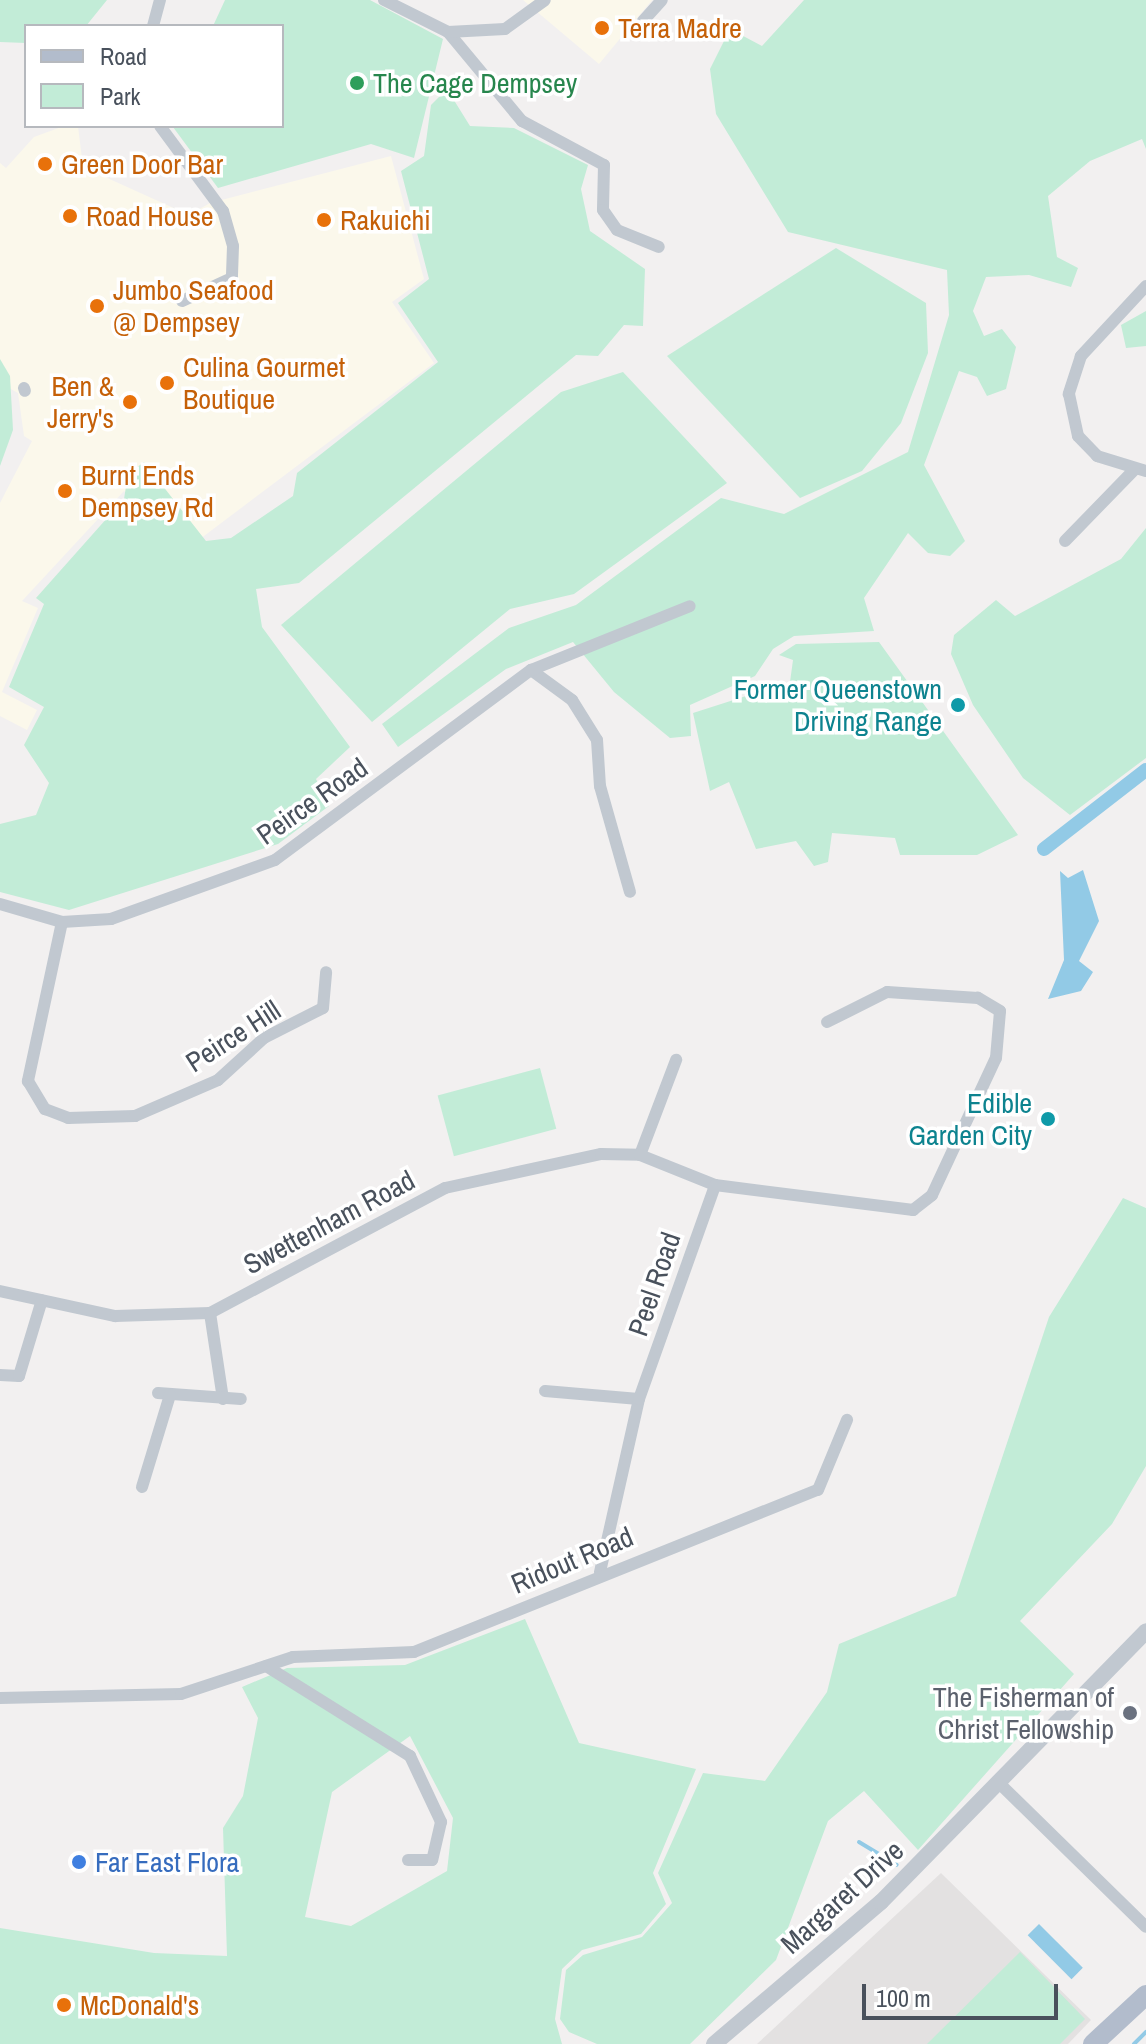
<!DOCTYPE html>
<html>
<head>
<meta charset="utf-8">
<style>
  body { margin:0 }
  #map { position:relative; width:1146px; height:2044px; overflow:hidden; background:#f2f0f0; font-family:"Archivo Narrow",sans-serif }
  div>[style] { position:absolute }
  .commercial>* { inset:0; background:#fbf8eb }
  .education>* { inset:0; background:#e3e1e1 }
  .green>* { inset:0; background:#c2ecd7; transform-origin:0 0 }
  .water>* { inset:0; background:#92cae6; transform-origin:0 0 }
  .stream>* { height:4px; margin:-2px; padding:0 2px; transform-origin:2px; border-radius:2px; background:#92cae6 }
  .canal>* { height:14px; margin:-7px; padding:0 7px; transform-origin:7px; border-radius:7px; background:#92cae6 }
  .minor>* { height:12px; margin:-6px; padding:0 6px; transform-origin:6px; border-radius:6px; background:#c1c8d0 }
  .tertiary>* { height:16px; margin:-8px; padding:0 8px; transform-origin:8px; border-radius:8px; background:#c1c8d0 }
  .primary>* { height:20px; margin:-10px; padding:0 10px; transform-origin:10px; border-radius:10px; background:#b2bccc }
  .dots>* { width:22px; height:22px; translate:-50% -50%; box-sizing:border-box; border:4px solid #fff; border-radius:50% }
  span { translate:-50% -50%; white-space:nowrap; text-align:center; line-height:1.15; -webkit-text-stroke:7px #fff; paint-order:stroke }
  .food-label { font-size:28px; color:#c56008 }
  .left { translate:0 -50%; text-align:left }
  .right { translate:-100% -50%; text-align:right }
  .leisure-label { font-size:28px; color:#27864d }
  .culture-label { font-size:28px; color:#0d838f }
  .street-label { font-size:28px; color:#49515c }
  .worship-label { font-size:28px; color:#5b616d }
  .shop-label { font-size:28px; color:#366cbe }
  .legend { position:absolute; left:24px; top:24px; width:260px; height:104px; box-sizing:border-box; background:#fff; border:2px solid #b6b9be; margin:0; padding:10px 14px; list-style:none; font-size:24px; color:#49515c }
  .legend li { display:flex; align-items:center; gap:16px; height:40px }
  .legend b { width:40px; border:2px solid #b6b9be }
  .scale { position:absolute; left:862px; top:1984px; width:196px; height:36px; box-sizing:border-box; border:4px solid #49515c; border-top:0; padding-left:10px; font-size:24px; line-height:28px; white-space:nowrap; color:#49515c; -webkit-text-stroke:6px #fff; paint-order:stroke }
</style>
</head>
<body>
<div id="map">
  <div class="commercial">
    <i style="clip-path:polygon(523px 0,652px 0,599px 64px)"></i>
    <i style="clip-path:polygon(64px 126px,78px 126px,83px 167px,189px 215px,210px 203px,391px 156px,424px 279px,392px 302px,434px 363px,188px 548px,124px 491px,22px 601px,38px 608px,2px 692px,37px 710px,27px 730px,0 716px,0 503px,32px 441px,24px 436px,18px 393px,0 383px,0 163px,6px 168px,34px 137px)"></i>
  </div>
  <div class="education">
    <i style="clip-path:polygon(941px 1873px,1091px 2020px,1068px 2044px,757px 2044px)"></i>
  </div>
  <div class="green">
    <i style="clip-path:polygon(0 0,107px 0,86px 26px,26px 26px,26px 43px,0 42px)"></i>
    <i style="clip-path:polygon(225px 0,370px 0,443px 39px,414px 158px,371px 144px,218px 188px,173px 127px,282px 126px,282px 26px,213px 26px)"></i>
    <i style="clip-path:polygon(804px 0,1146px 0,1146px 149px,1142px 139px,1090px 161px,1048px 196px,1057px 257px,1078px 268px,1071px 287px,1029px 275px,986px 277px,973px 311px,984px 336px,1002px 329px,1016px 347px,1006px 389px,987px 396px,977px 377px,959px 371px,924px 465px,965px 541px,950px 556px,928px 553px,908px 533px,864px 598px,874px 631px,794px 636px,773px 649px,755px 676px,690px 705px,691px 736px,670px 738px,614px 692px,573px 642px,506px 669px,398px 747px,382px 724px,509px 628px,576px 605px,721px 498px,784px 514px,908px 452px,949px 315px,947px 270px,788px 232px,716px 114px,710px 69px,730px 29px,762px 46px)"></i>
    <i style="clip-path:polygon(447px 89px,470px 126px,514px 128px,588px 165px,581px 189px,590px 231px,645px 269px,643px 326px,624px 325px,598px 356px,576px 355px,299px 583px,256px 589px,262px 627px,350px 747px,316px 779px,329px 806px,278px 844px,69px 910px,0 892px,0 824px,36px 815px,49px 783px,24px 745px,44px 707px,9px 687px,44px 604px,36px 598px,124px 499px,128px 474px,144px 462px,206px 541px,231px 538px,293px 496px,297px 473px,438px 362px,398px 303px,429px 279px,401px 171px,424px 156px,431px 105px)"></i>
    <i style="clip-path:polygon(836px 248px,926px 303px,928px 353px,901px 423px,862px 471px,800px 498px,667px 356px)"></i>
    <i style="clip-path:polygon(1146px 311px,1146px 346px,1126px 348px,1121px 325px)"></i>
    <i style="clip-path:polygon(0 359px,10px 376px,13px 430px,0 466px)"></i>
    <i style="clip-path:polygon(623px 372px,727px 483px,574px 594px,510px 609px,372px 722px,281px 625px,561px 392px)"></i>
    <i style="clip-path:polygon(1146px 528px,1146px 758px,1070px 815px,1023px 778px,973px 705px,951px 654px,954px 635px,996px 600px,1015px 616px,1121px 559px)"></i>
    <i style="clip-path:polygon(879px 642px,1018px 835px,977px 855px,900px 855px,895px 838px,832px 833px,828px 862px,814px 866px,796px 841px,756px 849px,729px 782px,710px 791px,693px 713px,790px 682px,793px 660px,779px 655px,796px 644px)"></i>
    <i style="left:540px;top:1068px;width:63px;height:106px;rotate:75deg"></i>
    <i style="clip-path:polygon(1123px 1198px,1146px 1208px,1146px 1466px,1112px 1524px,1020px 1621px,1074px 1674px,918px 1850px,864px 1791px,828px 1821px,776px 1960px,690px 2044px,597px 2044px,569px 2032px,560px 2019px,566px 1970px,583px 1955px,642px 1937px,672px 1903px,658px 1873px,703px 1773px,765px 1781px,827px 1692px,839px 1644px,956px 1596px,1049px 1317px)"></i>
    <i style="clip-path:polygon(evenodd,525px 1619px,579px 1743px,696px 1769px,653px 1873px,666px 1904px,641px 1934px,582px 1950px,562px 1969px,555px 2019px,562px 2044px,0 2044px,0 1928px,154px 1953px,227px 1956px,223px 1828px,243px 1796px,258px 1718px,242px 1687px,287px 1668px,405px 1665px,525px 1619px,410px 1736px,453px 1818px,447px 1871px,351px 1926px,305px 1917px,332px 1792px,410px 1736px)"></i>
    <i style="clip-path:polygon(1020px 1952px,1085px 2019px,1060px 2044px,927px 2044px)"></i>
  </div>
  <div class="water">
    <i style="clip-path:polygon(1083px 870px,1099px 921px,1079px 961px,1093px 972px,1081px 991px,1048px 999px,1064px 960px,1060px 871px,1068px 878px)"></i>
    <i style="left:1039px;top:1924px;width:62px;height:16px;rotate:45deg"></i>
  </div>
  <div class="stream">
    <i style="left:859px;top:1842px;width:44px;rotate:31.2deg"></i>
    <i style="left:1134px;top:2044px;width:17px;rotate:-45deg"></i>
  </div>
  <div class="canal">
    <i style="left:1044px;top:849px;width:129px;rotate:-37.8deg"></i>
  </div>
  <div class="minor">
    <i style="left:384px;top:0;width:72px;rotate:26.6deg"></i>
    <i style="left:448px;top:32px;width:116px;rotate:50.3deg"></i>
    <i style="left:522px;top:121px;width:93px;rotate:28.2deg"></i>
    <i style="left:604px;top:165px;width:45px;rotate:91.3deg"></i>
    <i style="left:603px;top:210px;width:24px;rotate:55deg"></i>
    <i style="left:617px;top:230px;width:45px;rotate:22deg"></i>
    <i style="left:643px;top:21px;width:28px;rotate:-48deg"></i>
    <i style="left:153px;top:26px;width:27px;rotate:-75deg"></i>
    <i style="left:448px;top:32px;width:57px;rotate:-3deg"></i>
    <i style="left:505px;top:29px;width:49px;rotate:-35.9deg"></i>
    <i style="left:160px;top:126px;width:106px;rotate:53.5deg"></i>
    <i style="left:223px;top:211px;width:36px;rotate:74deg"></i>
    <i style="left:233px;top:246px;width:32px;rotate:92deg"></i>
    <i style="left:232px;top:278px;width:55px;rotate:155.3deg"></i>
    <i style="left:1146px;top:286px;width:96px;rotate:132.9deg"></i>
    <i style="left:1081px;top:356px;width:40px;rotate:108deg"></i>
    <i style="left:1069px;top:394px;width:43px;rotate:77.9deg"></i>
    <i style="left:1078px;top:436px;width:28px;rotate:46deg"></i>
    <i style="left:1097px;top:456px;width:51px;rotate:17deg"></i>
    <i style="left:24px;top:388px;width:3px;rotate:72deg"></i>
    <i style="left:1065px;top:541px;width:99px;rotate:-45.8deg"></i>
    <i style="left:531px;top:670px;width:51px;rotate:36.2deg"></i>
    <i style="left:572px;top:700px;width:47px;rotate:58deg"></i>
    <i style="left:597px;top:740px;width:46px;rotate:86.3deg"></i>
    <i style="left:600px;top:786px;width:110px;rotate:74.2deg"></i>
    <i style="left:0;top:904px;width:65px;rotate:16.2deg"></i>
    <i style="left:62px;top:922px;width:49px;rotate:-3.5deg"></i>
    <i style="left:111px;top:919px;width:174px;rotate:-19.8deg"></i>
    <i style="left:275px;top:860px;width:319px;rotate:-36.6deg"></i>
    <i style="left:531px;top:670px;width:171px;rotate:-21.9deg"></i>
    <i style="left:62px;top:922px;width:163px;rotate:102.1deg"></i>
    <i style="left:28px;top:1081px;width:33px;rotate:59deg"></i>
    <i style="left:45px;top:1109px;width:25px;rotate:21deg"></i>
    <i style="left:68px;top:1118px;width:67px;rotate:-1.7deg"></i>
    <i style="left:135px;top:1116px;width:90px;rotate:-23.4deg"></i>
    <i style="left:218px;top:1080px;width:62px;rotate:-42.4deg"></i>
    <i style="left:264px;top:1038px;width:66px;rotate:-27deg"></i>
    <i style="left:323px;top:1008px;width:36px;rotate:-85deg"></i>
    <i style="left:640px;top:1155px;width:102px;rotate:-69.2deg"></i>
    <i style="left:0;top:1291px;width:118px;rotate:12.3deg"></i>
    <i style="left:115px;top:1316px;width:95px;rotate:-1.8deg"></i>
    <i style="left:210px;top:1313px;width:266px;rotate:-28deg"></i>
    <i style="left:445px;top:1188px;width:160px;rotate:-12.3deg"></i>
    <i style="left:601px;top:1154px;width:39px;rotate:1deg"></i>
    <i style="left:640px;top:1155px;width:81px;rotate:21.8deg"></i>
    <i style="left:715px;top:1185px;width:200px;rotate:7.2deg"></i>
    <i style="left:913px;top:1210px;width:24px;rotate:-38deg"></i>
    <i style="left:932px;top:1195px;width:151px;rotate:-65deg"></i>
    <i style="left:996px;top:1058px;width:47px;rotate:-85.1deg"></i>
    <i style="left:1000px;top:1011px;width:26px;rotate:-149deg"></i>
    <i style="left:978px;top:998px;width:91px;rotate:-176.2deg"></i>
    <i style="left:887px;top:992px;width:67px;rotate:153.4deg"></i>
    <i style="left:210px;top:1313px;width:87px;rotate:81.4deg"></i>
    <i style="left:0;top:1375px;width:19px;rotate:3deg"></i>
    <i style="left:19px;top:1376px;width:79px;rotate:-73.2deg"></i>
    <i style="left:545px;top:1391px;width:94px;rotate:4.9deg"></i>
    <i style="left:158px;top:1393px;width:83px;rotate:4.1deg"></i>
    <i style="left:142px;top:1487px;width:96px;rotate:-73.1deg"></i>
    <i style="left:600px;top:1572px;width:177px;rotate:-77.3deg"></i>
    <i style="left:639px;top:1399px;width:227px;rotate:-70.4deg"></i>
    <i style="left:266px;top:1666px;width:170px;rotate:32deg"></i>
    <i style="left:410px;top:1756px;width:73px;rotate:64.8deg"></i>
    <i style="left:441px;top:1822px;width:39px;rotate:103deg"></i>
    <i style="left:432px;top:1860px;width:24px;rotate:180deg"></i>
    <i style="left:0;top:1698px;width:181px;rotate:-1.3deg"></i>
    <i style="left:181px;top:1694px;width:118px;rotate:-18.3deg"></i>
    <i style="left:293px;top:1657px;width:121px;rotate:-2.4deg"></i>
    <i style="left:414px;top:1652px;width:435px;rotate:-21.9deg"></i>
    <i style="left:818px;top:1490px;width:76px;rotate:-67.5deg"></i>
    <i style="left:1000px;top:1784px;width:204px;rotate:44.4deg"></i>
  </div>
  <div class="tertiary">
    <i style="left:714px;top:2044px;width:219px;rotate:-40.4deg"></i>
    <i style="left:881px;top:1902px;width:379px;rotate:-45.6deg"></i>
  </div>
  <div class="primary">
    <i style="left:1093px;top:2044px;width:72px;rotate:-42.8deg"></i>
  </div>
  <div class="dots">
    <i style="left:602px;top:28px;background:#e8710a"></i>
    <i style="left:357px;top:83px;background:#2e9e5b"></i>
    <i style="left:45px;top:164px;background:#e8710a"></i>
    <i style="left:70px;top:216px;background:#e8710a"></i>
    <i style="left:324px;top:220px;background:#e8710a"></i>
    <i style="left:97px;top:306px;background:#e8710a"></i>
    <i style="left:167px;top:383px;background:#e8710a"></i>
    <i style="left:130px;top:402px;background:#e8710a"></i>
    <i style="left:65px;top:491px;background:#e8710a"></i>
    <i style="left:958px;top:705px;background:#0f9aa8"></i>
    <i style="left:1048px;top:1119px;background:#0f9aa8"></i>
    <i style="left:1130px;top:1713px;background:#6b7280"></i>
    <i style="left:79px;top:1862px;background:#3f7fe0"></i>
    <i style="left:64px;top:2005px;background:#e8710a"></i>
  </div>
  <div class="food-label">
    <span class="left" style="left:618px;top:28px">Terra Madre</span>
    <span class="left" style="left:61px;top:164px">Green Door Bar</span>
    <span class="left" style="left:86px;top:216px">Road House</span>
    <span class="left" style="left:340px;top:220px">Rakuichi</span>
    <span class="left" style="left:113px;top:306px">Jumbo Seafood<br>@ Dempsey</span>
    <span class="left" style="left:183px;top:383px">Culina Gourmet<br>Boutique</span>
    <span class="right" style="left:114px;top:402px">Ben &amp;<br>Jerry's</span>
    <span class="left" style="left:81px;top:491px">Burnt Ends<br>Dempsey Rd</span>
    <span class="left" style="left:80px;top:2005px">McDonald's</span>
  </div>
  <div class="leisure-label">
    <span class="left" style="left:373px;top:83px">The Cage Dempsey</span>
  </div>
  <div class="culture-label">
    <span class="right" style="left:942px;top:705px">Former Queenstown<br>Driving Range</span>
    <span class="right" style="left:1032px;top:1119px">Edible<br>Garden City</span>
  </div>
  <div class="street-label">
    <span style="left:312px;top:801px;rotate:-35deg">Peirce Road</span>
    <span style="left:233px;top:1036px;rotate:-33deg">Peirce Hill</span>
    <span style="left:329px;top:1222px;rotate:-28deg">Swettenham Road</span>
    <span style="left:654px;top:1284px;rotate:-71deg">Peel Road</span>
    <span style="left:572px;top:1560px;rotate:-23deg">Ridout Road</span>
    <span style="left:842px;top:1897px;rotate:-42deg">Margaret Drive</span>
  </div>
  <div class="worship-label">
    <span class="right" style="left:1114px;top:1713px">The Fisherman of<br>Christ Fellowship</span>
  </div>
  <div class="shop-label">
    <span class="left" style="left:95px;top:1862px">Far East Flora</span>
  </div>
  <ul class="legend">
  <li><b style="height:10px;background:#b2bccc"></b>Road</li>
  <li><b style="height:22px;background:#c2ecd7"></b>Park</li>
  </ul>
  <div class="scale">100 m</div>
</div>
</body>
</html>
